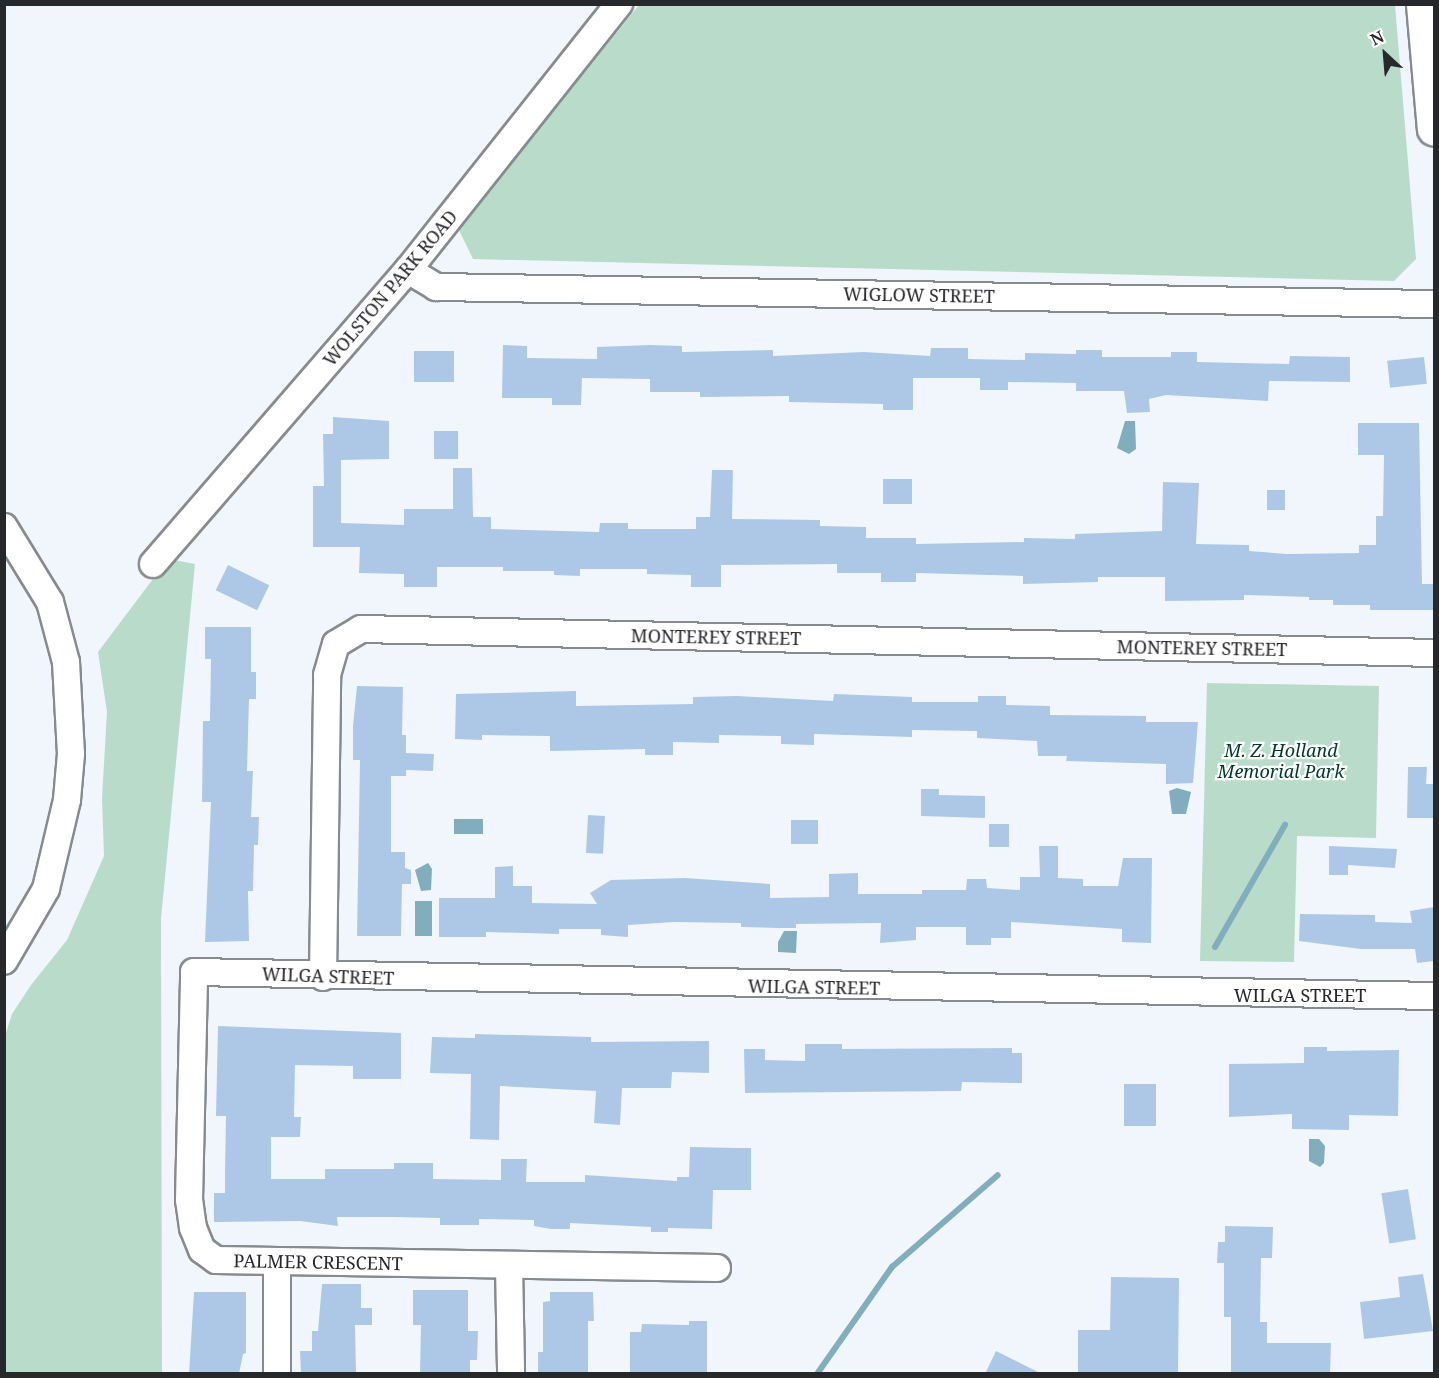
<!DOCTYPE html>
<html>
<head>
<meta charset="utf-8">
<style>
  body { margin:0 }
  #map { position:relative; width:1439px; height:1378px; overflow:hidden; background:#f1f6fc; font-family:"Noto Serif",serif }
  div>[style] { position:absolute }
  .green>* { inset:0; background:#b8dcc9 }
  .water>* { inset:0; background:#81adbd; transform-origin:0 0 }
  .stream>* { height:6px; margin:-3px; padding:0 3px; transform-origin:3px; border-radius:3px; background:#81adbd }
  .building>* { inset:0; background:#adc8e7; transform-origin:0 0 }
  .roads { filter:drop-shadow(2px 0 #868b90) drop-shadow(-2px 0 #868b90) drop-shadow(0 2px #868b90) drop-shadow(0 -2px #868b90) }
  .street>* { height:26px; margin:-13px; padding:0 13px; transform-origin:13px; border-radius:13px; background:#fff }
  .secondary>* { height:33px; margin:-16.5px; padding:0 16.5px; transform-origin:16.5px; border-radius:16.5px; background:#fff }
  span { translate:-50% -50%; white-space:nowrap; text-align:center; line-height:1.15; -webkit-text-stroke:4.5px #fff; paint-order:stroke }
  .street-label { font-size:18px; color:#27282b }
  .park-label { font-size:18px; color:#013a26; font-style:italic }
  .frame { position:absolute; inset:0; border:6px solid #27282b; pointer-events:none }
  .north { position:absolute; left:1355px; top:24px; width:60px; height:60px; -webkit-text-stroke:4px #fff; paint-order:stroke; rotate:334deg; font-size:16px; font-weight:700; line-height:24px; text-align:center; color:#27282b }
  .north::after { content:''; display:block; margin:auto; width:21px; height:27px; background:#27282b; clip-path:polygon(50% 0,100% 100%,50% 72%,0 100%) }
</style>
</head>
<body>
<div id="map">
  <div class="green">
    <i style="clip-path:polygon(639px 5px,1395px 5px,1416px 259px,1394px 281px,473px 259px,458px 228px)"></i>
    <i style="clip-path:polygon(168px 559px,195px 564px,161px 919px,162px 1373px,5px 1374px,5px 1036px,12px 1014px,31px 985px,67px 940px,104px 856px,102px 798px,107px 712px,98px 652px)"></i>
    <i style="clip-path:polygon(1207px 683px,1379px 686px,1376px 838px,1297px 836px,1294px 962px,1200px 961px)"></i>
  </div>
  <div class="water">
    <i style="clip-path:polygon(1125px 421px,1135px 421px,1136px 449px,1129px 454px,1117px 448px)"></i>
    <i style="clip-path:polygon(1177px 788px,1191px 792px,1186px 814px,1172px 814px,1169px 791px)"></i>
    <i style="left:483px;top:819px;width:15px;height:29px;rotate:90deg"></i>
    <i style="clip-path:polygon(428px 863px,432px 869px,431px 890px,421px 891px,415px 870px)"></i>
    <i style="left:432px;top:901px;width:35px;height:17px;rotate:90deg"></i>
    <i style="clip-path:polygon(784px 931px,797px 931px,796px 953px,778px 952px,778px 942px)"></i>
    <i style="clip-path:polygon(1309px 1139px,1319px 1139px,1325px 1146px,1324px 1163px,1320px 1167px,1309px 1161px)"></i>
  </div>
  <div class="stream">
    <i style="left:1215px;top:947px;width:141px;rotate:-60.2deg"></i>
    <i style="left:817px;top:1374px;width:131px;rotate:-55deg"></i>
    <i style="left:892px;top:1267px;width:140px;rotate:-41deg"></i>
  </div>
  <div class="building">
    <i style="clip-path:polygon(503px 345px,527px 346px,527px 358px,597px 359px,597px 347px,650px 345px,682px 346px,682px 352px,773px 350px,773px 356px,864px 352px,930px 356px,931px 348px,968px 348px,968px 359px,1025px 360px,1025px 353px,1076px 354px,1076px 350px,1102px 350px,1102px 357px,1171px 357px,1171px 352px,1197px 352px,1197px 362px,1289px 364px,1290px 356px,1350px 357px,1350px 382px,1269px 381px,1268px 401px,1166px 395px,1149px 399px,1150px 412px,1127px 413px,1124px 391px,1076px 391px,1076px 383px,1008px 382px,1008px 390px,980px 390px,980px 378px,913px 378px,913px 410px,883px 410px,883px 404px,789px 402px,789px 396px,700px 397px,700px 392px,650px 392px,650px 379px,582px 378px,581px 405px,552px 405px,552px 398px,502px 398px)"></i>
    <i style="left:414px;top:351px;width:40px;height:31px"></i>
    <i style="left:1424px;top:357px;width:27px;height:37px;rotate:84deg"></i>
    <i style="clip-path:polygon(333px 417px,389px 421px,389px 459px,341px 460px,341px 523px,404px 525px,404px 509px,453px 509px,453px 468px,472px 468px,473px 517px,491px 517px,491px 529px,599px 532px,600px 523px,628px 523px,628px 529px,696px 529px,696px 517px,710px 517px,712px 470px,733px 470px,732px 519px,820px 520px,820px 526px,866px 527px,866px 538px,916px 538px,916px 544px,1024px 542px,1024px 538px,1075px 539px,1075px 534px,1162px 531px,1163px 482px,1199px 483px,1196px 544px,1249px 545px,1249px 551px,1287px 554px,1359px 553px,1359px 545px,1376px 545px,1376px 516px,1383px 516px,1384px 455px,1358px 455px,1358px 423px,1419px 423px,1422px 584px,1434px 584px,1434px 610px,1370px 610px,1370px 605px,1333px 605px,1333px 600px,1309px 600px,1309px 597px,1244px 595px,1244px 600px,1165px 601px,1165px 577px,1098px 577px,1098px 582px,1023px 584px,1023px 576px,916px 573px,916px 582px,881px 582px,881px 573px,837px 573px,837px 564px,721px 565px,721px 587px,691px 587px,691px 575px,647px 574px,647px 569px,580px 569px,580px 576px,554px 575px,554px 571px,503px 571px,503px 567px,437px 567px,437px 587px,404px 587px,404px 574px,359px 573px,360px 547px,313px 547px,313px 486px,324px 486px,323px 434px,333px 434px)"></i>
    <i style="left:434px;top:431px;width:24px;height:28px"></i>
    <i style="left:883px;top:479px;width:29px;height:25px"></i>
    <i style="left:1267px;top:490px;width:18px;height:20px"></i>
    <i style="left:228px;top:565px;width:46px;height:28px;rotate:26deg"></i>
    <i style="clip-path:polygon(205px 627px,251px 627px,251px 672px,256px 672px,256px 699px,249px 699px,247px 771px,253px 771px,251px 817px,259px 817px,258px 845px,254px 845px,253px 891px,248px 891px,249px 941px,205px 942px,211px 802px,202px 802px,203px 721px,210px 721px,211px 659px,205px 659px)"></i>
    <i style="clip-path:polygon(357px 686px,403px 687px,402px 735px,406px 735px,406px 753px,434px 754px,433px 771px,406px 770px,406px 776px,391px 776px,391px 852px,405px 852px,405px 868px,411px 870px,411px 884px,402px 884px,401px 936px,357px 936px,360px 760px,353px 760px,353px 726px)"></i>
    <i style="clip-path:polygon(576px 691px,576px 706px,693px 704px,693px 697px,737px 696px,833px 701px,834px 694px,912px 697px,912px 702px,978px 702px,978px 696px,1006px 696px,1006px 705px,1050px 706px,1050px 715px,1146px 716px,1146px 722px,1198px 722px,1193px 783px,1166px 784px,1166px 764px,1066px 761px,1067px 756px,1038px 756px,1037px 741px,977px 738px,977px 731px,912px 730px,912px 737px,814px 734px,814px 745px,781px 744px,781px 736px,719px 735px,719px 743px,673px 742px,673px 755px,645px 755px,645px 749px,550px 751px,550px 736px,482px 735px,482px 740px,455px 739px,456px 694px)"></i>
    <i style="clip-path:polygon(1408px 767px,1427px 767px,1426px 784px,1434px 784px,1434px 818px,1407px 818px)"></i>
    <i style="clip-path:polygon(921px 789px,939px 789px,939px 795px,985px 796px,985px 818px,921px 816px)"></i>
    <i style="left:588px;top:815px;width:17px;height:38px;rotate:3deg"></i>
    <i style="left:791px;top:820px;width:27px;height:24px"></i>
    <i style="left:989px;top:824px;width:20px;height:23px"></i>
    <i style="clip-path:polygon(1039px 846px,1058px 846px,1058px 878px,1083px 879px,1083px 886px,1118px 886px,1123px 858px,1152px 858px,1151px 943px,1122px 942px,1122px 929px,1011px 922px,1011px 938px,991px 938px,991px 945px,966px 945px,966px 927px,916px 927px,916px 940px,880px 943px,881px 923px,796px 924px,796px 928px,778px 928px,741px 927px,741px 923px,674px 922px,628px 925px,628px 937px,601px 935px,601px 929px,559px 929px,559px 934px,486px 932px,486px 937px,439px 937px,439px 898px,495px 898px,495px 867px,513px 866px,513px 886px,532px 886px,532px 903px,597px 904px,590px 893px,611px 880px,685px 878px,770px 884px,770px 898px,829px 897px,829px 874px,858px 873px,858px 894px,922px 894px,922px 890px,966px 890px,967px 879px,986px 879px,987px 888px,1020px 890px,1020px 877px,1040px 877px)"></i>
    <i style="clip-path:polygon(1329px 846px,1397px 849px,1395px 868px,1348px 865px,1348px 875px,1329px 875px)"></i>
    <i style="clip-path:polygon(1434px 907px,1434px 961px,1417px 963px,1415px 949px,1361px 949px,1299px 941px,1300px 914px,1375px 915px,1375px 922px,1412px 923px,1410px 911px)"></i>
    <i style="clip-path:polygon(218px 1026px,401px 1033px,401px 1079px,353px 1079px,353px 1066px,295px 1065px,294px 1117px,301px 1117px,300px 1137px,271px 1137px,271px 1179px,325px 1179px,325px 1169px,394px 1169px,394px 1163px,433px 1163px,433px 1179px,501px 1180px,501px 1159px,527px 1159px,526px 1182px,585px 1182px,585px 1175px,677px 1181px,677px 1177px,689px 1177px,690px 1147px,738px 1148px,751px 1148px,751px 1190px,713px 1190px,712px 1229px,668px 1228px,668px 1232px,651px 1232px,651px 1227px,570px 1223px,570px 1229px,551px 1229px,534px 1226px,534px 1220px,479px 1219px,479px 1225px,440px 1225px,440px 1218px,394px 1217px,337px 1217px,338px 1226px,300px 1221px,214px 1222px,214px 1193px,225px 1193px,225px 1172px,226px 1116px,216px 1116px)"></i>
    <i style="clip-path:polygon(475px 1034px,591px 1037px,591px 1042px,709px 1041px,709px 1073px,672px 1072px,671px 1088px,622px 1088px,620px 1125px,594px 1123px,596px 1091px,500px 1086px,499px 1140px,470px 1139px,471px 1074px,430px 1073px,432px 1037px,475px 1038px)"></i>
    <i style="clip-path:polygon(805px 1044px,842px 1044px,842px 1049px,1012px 1048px,1012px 1053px,1022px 1053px,1022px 1083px,962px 1082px,961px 1091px,745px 1093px,744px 1049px,765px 1049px,765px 1060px,805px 1061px)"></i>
    <i style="clip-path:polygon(1304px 1047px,1327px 1047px,1327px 1051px,1399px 1050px,1398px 1116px,1349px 1115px,1349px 1130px,1292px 1129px,1292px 1114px,1229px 1117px,1229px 1064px,1304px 1063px)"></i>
    <i style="left:1124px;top:1084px;width:32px;height:42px"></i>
    <i style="left:1408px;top:1189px;width:51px;height:27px;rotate:81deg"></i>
    <i style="clip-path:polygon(1225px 1226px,1273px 1227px,1272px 1258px,1261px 1258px,1260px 1322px,1267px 1322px,1267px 1343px,1331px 1343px,1330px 1374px,1231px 1374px,1231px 1317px,1224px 1317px,1224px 1263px,1217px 1263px,1218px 1242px,1225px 1242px)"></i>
    <i style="clip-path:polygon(1423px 1274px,1433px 1331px,1364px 1339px,1360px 1302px,1400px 1297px,1398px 1277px)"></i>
    <i style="clip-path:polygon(1111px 1277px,1179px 1278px,1178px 1374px,1078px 1374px,1078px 1330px,1110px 1330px)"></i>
    <i style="clip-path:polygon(322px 1284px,361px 1284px,361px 1308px,372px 1308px,372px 1325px,355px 1325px,356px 1372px,301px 1373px,300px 1351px,312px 1351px,312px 1331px,318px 1331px)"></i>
    <i style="clip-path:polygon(413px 1290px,468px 1290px,468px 1331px,478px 1331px,477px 1360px,470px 1360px,470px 1374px,420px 1374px,421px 1325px,413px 1325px)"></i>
    <i style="clip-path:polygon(194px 1292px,246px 1292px,246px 1353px,243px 1354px,239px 1374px,189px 1374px)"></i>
    <i style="clip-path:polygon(550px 1292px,593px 1292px,594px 1321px,588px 1321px,588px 1372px,538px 1372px,538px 1352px,543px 1352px,543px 1302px,550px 1301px)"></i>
    <i style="clip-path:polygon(689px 1321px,707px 1321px,707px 1374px,630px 1374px,630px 1332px,641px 1332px,642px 1324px,689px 1325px)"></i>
    <i style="clip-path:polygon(996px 1351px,1042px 1374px,985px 1374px)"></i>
  </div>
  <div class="roads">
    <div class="street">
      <i style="left:408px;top:270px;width:33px;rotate:31deg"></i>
      <i style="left:436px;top:287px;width:998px;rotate:0.98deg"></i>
      <i style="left:4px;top:527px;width:88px;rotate:58.5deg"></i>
      <i style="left:50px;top:602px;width:62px;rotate:75.1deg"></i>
      <i style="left:66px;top:662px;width:92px;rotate:86.9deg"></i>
      <i style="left:71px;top:754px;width:46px;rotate:95deg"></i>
      <i style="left:67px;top:800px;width:91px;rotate:103.3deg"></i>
      <i style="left:46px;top:889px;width:83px;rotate:120.3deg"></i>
      <i style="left:153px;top:564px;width:389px;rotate:-49.1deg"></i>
      <i style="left:408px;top:270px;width:340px;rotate:-51.6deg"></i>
      <i style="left:323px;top:977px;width:302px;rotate:-89.2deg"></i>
      <i style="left:327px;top:675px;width:32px;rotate:-74deg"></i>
      <i style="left:336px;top:644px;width:29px;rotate:-31deg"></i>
      <i style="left:361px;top:629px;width:1073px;rotate:1.28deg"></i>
      <i style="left:509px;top:1265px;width:109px;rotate:88.9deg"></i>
      <i style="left:717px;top:1268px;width:501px;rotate:-179.09deg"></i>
      <i style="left:216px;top:1260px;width:17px;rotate:-144deg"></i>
      <i style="left:202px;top:1250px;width:24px;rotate:-112deg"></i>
      <i style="left:193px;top:1228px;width:28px;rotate:-98deg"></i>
      <i style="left:189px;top:1200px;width:228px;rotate:-88.7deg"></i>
      <i style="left:194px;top:972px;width:1240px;rotate:1.11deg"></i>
      <i style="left:277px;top:1374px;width:112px;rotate:-90deg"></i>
    </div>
    <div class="secondary">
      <i style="left:1423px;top:4px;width:125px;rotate:85deg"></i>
    </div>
  </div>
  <div class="street-label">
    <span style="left:390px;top:288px;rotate:-50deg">WOLSTON PARK ROAD</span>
    <span style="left:919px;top:295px;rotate:1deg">WIGLOW STREET</span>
    <span style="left:716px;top:637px;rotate:1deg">MONTEREY STREET</span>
    <span style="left:1202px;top:648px;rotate:1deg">MONTEREY STREET</span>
    <span style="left:328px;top:976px;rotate:2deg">WILGA STREET</span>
    <span style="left:814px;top:987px;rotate:1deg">WILGA STREET</span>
    <span style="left:1300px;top:995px">WILGA STREET</span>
    <span style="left:318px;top:1262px;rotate:1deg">PALMER CRESCENT</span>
  </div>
  <div class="park-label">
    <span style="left:1281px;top:761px">M. Z. Holland<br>Memorial Park</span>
  </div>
  <div class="frame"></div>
  <div class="north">N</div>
</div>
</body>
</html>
